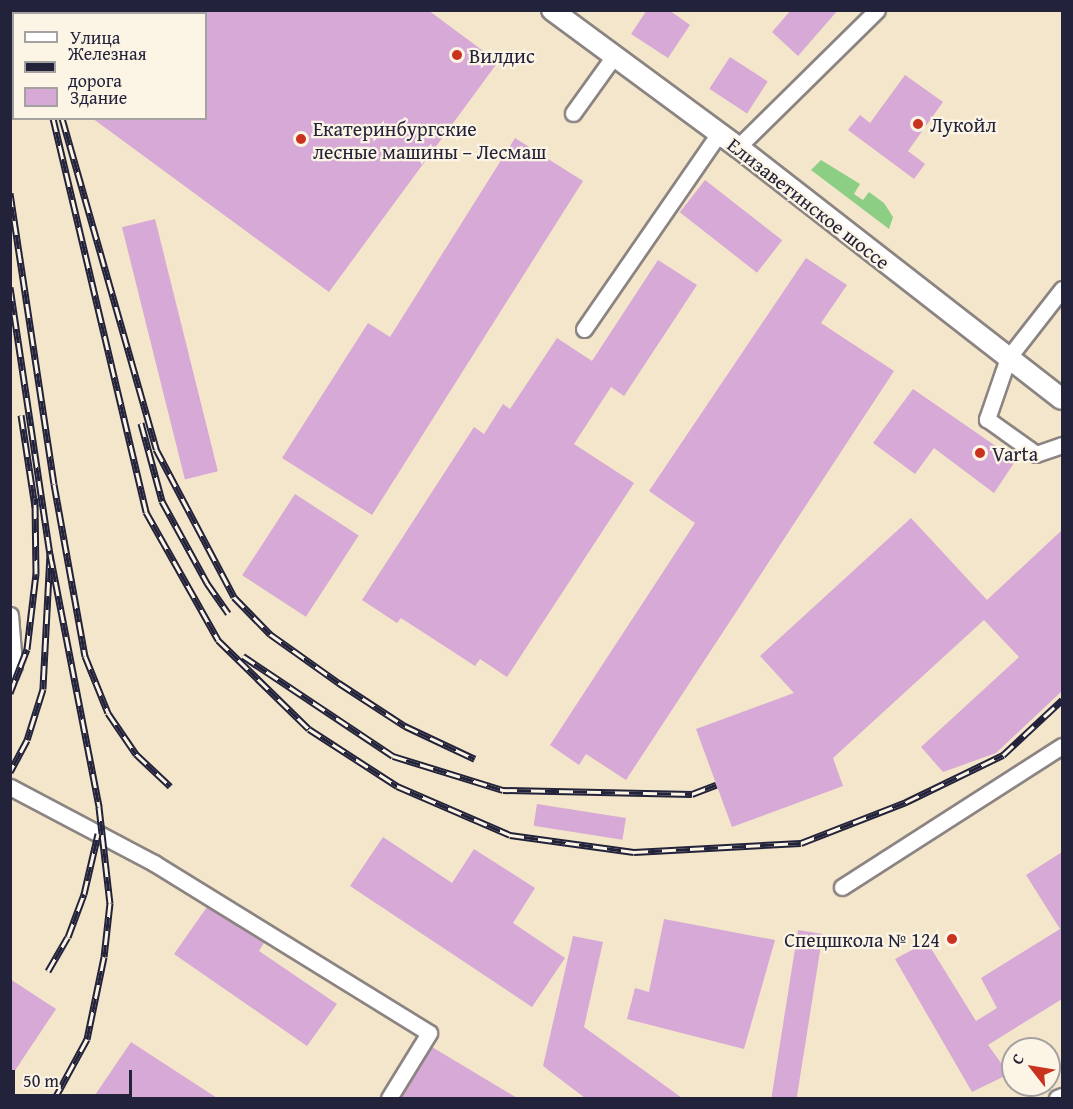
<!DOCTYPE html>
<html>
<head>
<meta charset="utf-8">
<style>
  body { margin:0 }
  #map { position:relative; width:1073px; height:1109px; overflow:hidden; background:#f4e6ca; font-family:"Gentium Book Plus",serif }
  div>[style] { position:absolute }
  .green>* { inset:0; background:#8dce85 }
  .building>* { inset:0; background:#d6a9d6; transform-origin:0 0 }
  .roads { filter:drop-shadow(2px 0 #8b8482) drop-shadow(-2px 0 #8b8482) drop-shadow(0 2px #8b8482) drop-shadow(0 -2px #8b8482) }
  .minor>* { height:15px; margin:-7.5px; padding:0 7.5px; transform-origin:7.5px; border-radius:7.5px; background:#fff }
  .major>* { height:20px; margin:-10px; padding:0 10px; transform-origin:10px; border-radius:10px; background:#fff }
  .rail>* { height:7px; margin-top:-3.5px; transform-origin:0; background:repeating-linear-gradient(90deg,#fcf5e5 0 14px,#22223b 0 28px); box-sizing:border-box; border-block:2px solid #22223b }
  .dots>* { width:16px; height:16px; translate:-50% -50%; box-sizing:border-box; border:3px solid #fcf5e5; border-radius:50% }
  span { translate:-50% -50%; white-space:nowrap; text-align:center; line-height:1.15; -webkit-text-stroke:4.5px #fcf5e5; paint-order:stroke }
  .poi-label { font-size:20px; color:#22223b }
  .left { translate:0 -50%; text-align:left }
  .right { translate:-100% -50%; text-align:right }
  .street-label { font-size:20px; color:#22223b }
  .frame { position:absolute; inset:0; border:12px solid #22223b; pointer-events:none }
  .legend { position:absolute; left:12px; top:12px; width:195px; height:108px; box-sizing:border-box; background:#fcf5e5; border:2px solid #a5a1a1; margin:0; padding:8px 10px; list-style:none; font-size:18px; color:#22223b }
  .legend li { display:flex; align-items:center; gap:12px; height:30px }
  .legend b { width:30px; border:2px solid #a5a1a1 }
  .north { position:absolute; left:1001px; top:1037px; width:60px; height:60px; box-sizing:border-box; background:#fcf5e5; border:2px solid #a5a1a1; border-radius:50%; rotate:301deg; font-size:16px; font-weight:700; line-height:24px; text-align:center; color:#22223b }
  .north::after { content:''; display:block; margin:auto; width:21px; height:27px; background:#c8321e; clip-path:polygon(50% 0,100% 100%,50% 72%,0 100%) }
  .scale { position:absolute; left:12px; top:1070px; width:120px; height:27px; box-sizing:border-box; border:3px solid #22223b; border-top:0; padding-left:8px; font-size:18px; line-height:21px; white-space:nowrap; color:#22223b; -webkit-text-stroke:4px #fcf5e5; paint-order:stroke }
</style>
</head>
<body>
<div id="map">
  <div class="green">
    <i style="clip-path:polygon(821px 160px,860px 184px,854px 194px,863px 200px,869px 192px,884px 203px,893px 217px,889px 229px,811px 170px)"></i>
  </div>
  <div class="building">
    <i style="clip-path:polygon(206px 10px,428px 10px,498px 62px,329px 292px,92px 118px,206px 118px)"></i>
    <i style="clip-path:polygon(647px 10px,669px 10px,690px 25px,668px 58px,631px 34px)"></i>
    <i style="clip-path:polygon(791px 10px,838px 10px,798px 56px,772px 32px)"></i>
    <i style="left:730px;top:57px;width:45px;height:38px;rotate:33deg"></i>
    <i style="clip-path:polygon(905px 75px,943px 102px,908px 151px,925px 164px,914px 179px,848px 130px,860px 115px,870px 123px)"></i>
    <i style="clip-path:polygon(515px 138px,583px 181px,372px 515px,282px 458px,368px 323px,390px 337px)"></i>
    <i style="left:705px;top:180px;width:98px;height:41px;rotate:38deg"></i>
    <i style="left:155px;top:219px;width:260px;height:34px;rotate:76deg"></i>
    <i style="clip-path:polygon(806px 258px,847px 285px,821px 323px,894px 371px,626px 780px,586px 754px,579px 765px,550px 745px,695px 523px,649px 491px)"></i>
    <i style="clip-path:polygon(658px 260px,697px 285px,624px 396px,611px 387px,574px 444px,634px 483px,507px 677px,480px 659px,475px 666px,401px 618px,397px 623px,362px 600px,474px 427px,484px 434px,503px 404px,510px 409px,557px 338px,592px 361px)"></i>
    <i style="clip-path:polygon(913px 389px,1016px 460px,994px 493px,934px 448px,915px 474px,873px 443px)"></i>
    <i style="left:295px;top:494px;width:76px;height:97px;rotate:33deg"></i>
    <i style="clip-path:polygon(911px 518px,987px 600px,1062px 530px,1062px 691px,996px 753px,943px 772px,921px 747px,1019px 657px,984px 620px,833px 758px,843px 786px,732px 827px,696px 729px,794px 693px,760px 656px)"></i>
    <i style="left:537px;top:804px;width:90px;height:22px;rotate:9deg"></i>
    <i style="clip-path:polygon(383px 837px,452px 883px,474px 849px,535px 888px,513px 923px,565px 958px,532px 1007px,350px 886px)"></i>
    <i style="clip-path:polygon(1062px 852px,1062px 999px,988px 1045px,1009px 1074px,972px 1092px,895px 959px,927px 942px,976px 1021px,997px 1008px,981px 978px,1060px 929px,1026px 875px)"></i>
    <i style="clip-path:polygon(207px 907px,264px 943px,259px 951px,337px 1004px,307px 1046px,174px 954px)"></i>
    <i style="clip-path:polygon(664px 919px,775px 940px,744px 1049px,627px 1019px,635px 988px,649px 992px)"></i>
    <i style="left:798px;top:930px;width:25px;height:171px;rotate:9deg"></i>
    <i style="clip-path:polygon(573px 936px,603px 942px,584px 1027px,682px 1098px,585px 1098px,543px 1066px)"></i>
    <i style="clip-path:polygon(10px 979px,56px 1009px,10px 1078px)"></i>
    <i style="clip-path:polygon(131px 1042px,217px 1098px,93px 1098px)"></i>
    <i style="clip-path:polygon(432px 1047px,517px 1098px,401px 1098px)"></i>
  </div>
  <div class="roads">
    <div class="minor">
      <i style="left:573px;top:113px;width:70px;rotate:-54.3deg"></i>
      <i style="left:738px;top:147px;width:195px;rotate:-44.6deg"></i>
      <i style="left:1062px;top:289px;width:88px;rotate:128deg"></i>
      <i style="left:1008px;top:358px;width:65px;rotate:109deg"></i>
      <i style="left:987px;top:419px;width:60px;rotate:35.5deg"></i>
      <i style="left:1036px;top:454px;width:28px;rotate:-19deg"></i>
      <i style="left:584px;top:329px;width:238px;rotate:-55.4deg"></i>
      <i style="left:10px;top:615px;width:50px;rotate:85.4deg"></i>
      <i style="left:14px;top:665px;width:10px;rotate:114deg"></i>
      <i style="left:10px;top:787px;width:163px;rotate:27.8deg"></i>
      <i style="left:154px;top:863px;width:323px;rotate:31.7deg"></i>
      <i style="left:429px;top:1033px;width:76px;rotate:121.6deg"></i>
      <i style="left:842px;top:887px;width:261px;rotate:-32.7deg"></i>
      <i style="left:1057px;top:1098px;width:5px;rotate:-22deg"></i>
    </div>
    <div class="major">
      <i style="left:552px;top:10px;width:231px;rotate:36.4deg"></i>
      <i style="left:738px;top:147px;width:410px;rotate:37.9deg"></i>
    </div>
  </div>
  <div class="rail">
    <i style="left:29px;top:10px;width:4px;rotate:76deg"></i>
    <i style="left:53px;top:118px;width:405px;rotate:76.7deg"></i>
    <i style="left:146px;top:512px;width:147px;rotate:60.6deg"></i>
    <i style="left:218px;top:640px;width:127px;rotate:44.4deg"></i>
    <i style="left:309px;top:729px;width:105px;rotate:32.9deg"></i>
    <i style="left:397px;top:786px;width:123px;rotate:23.4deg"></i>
    <i style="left:510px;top:835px;width:125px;rotate:7.8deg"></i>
    <i style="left:634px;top:852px;width:167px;rotate:-3.1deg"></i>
    <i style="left:801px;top:843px;width:113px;rotate:-21.3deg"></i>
    <i style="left:906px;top:802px;width:108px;rotate:-25.9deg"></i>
    <i style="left:1003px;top:755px;width:81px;rotate:-43deg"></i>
    <i style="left:62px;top:118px;width:344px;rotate:74.1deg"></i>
    <i style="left:156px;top:449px;width:167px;rotate:62.2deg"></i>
    <i style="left:234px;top:597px;width:52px;rotate:45.8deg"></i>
    <i style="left:270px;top:634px;width:85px;rotate:35.4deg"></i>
    <i style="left:339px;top:683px;width:79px;rotate:33.1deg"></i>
    <i style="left:405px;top:726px;width:77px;rotate:25.2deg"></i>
    <i style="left:10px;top:193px;width:294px;rotate:81.4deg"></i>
    <i style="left:54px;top:484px;width:175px;rotate:79.8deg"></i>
    <i style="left:85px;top:656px;width:61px;rotate:68deg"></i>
    <i style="left:108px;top:713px;width:50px;rotate:55.7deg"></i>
    <i style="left:136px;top:754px;width:47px;rotate:43.3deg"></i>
    <i style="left:10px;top:287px;width:270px;rotate:81.5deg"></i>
    <i style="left:50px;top:554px;width:135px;rotate:93deg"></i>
    <i style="left:43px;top:689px;width:53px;rotate:107.4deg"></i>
    <i style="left:27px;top:740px;width:36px;rotate:118deg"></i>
    <i style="left:21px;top:415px;width:93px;rotate:81.3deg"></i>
    <i style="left:141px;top:423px;width:81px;rotate:74.9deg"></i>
    <i style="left:162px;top:501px;width:94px;rotate:61.2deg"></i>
    <i style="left:207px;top:583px;width:37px;rotate:55deg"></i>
    <i style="left:50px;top:554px;width:258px;rotate:79deg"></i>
    <i style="left:99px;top:807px;width:97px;rotate:83.5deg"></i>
    <i style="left:110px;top:903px;width:54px;rotate:96.3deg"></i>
    <i style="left:104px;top:957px;width:84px;rotate:101.7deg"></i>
    <i style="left:87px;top:1039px;width:67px;rotate:118.5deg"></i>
    <i style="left:243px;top:656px;width:180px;rotate:33.7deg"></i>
    <i style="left:393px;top:756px;width:115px;rotate:17.2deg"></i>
    <i style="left:503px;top:790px;width:189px;rotate:1.2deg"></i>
    <i style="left:692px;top:794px;width:26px;rotate:-21deg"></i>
    <i style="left:10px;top:693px;width:47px;rotate:-68.9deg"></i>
    <i style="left:27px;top:649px;width:76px;rotate:-83.2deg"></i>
    <i style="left:36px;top:574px;width:76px;rotate:-90.8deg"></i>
    <i style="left:48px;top:971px;width:39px;rotate:-60deg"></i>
    <i style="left:68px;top:937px;width:46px;rotate:-69.6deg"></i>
    <i style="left:84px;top:894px;width:62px;rotate:-76.9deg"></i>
  </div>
  <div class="dots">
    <i style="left:457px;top:55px;background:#c8321e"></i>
    <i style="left:918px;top:124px;background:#c8321e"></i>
    <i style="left:301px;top:139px;background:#c8321e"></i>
    <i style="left:980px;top:453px;background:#c8321e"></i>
    <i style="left:952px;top:939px;background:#c8321e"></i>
  </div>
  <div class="poi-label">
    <span class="left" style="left:469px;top:55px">Вилдис</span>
    <span class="left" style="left:930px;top:124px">Лукойл</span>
    <span class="left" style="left:313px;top:140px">Екатеринбургские<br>лесные машины – Лесмаш</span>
    <span class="left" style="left:992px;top:453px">Varta</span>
    <span class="right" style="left:940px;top:939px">Спецшкола № 124</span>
  </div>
  <div class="street-label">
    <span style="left:809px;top:203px;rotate:38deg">Елизаветинское шоссе</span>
  </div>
  <div class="frame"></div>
  <ul class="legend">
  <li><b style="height:8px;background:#fff"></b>Улица</li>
  <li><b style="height:8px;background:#22223b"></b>Железная дорога</li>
  <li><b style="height:16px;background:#d6a9d6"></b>Здание</li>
  </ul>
  <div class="north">С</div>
  <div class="scale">50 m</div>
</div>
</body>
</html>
